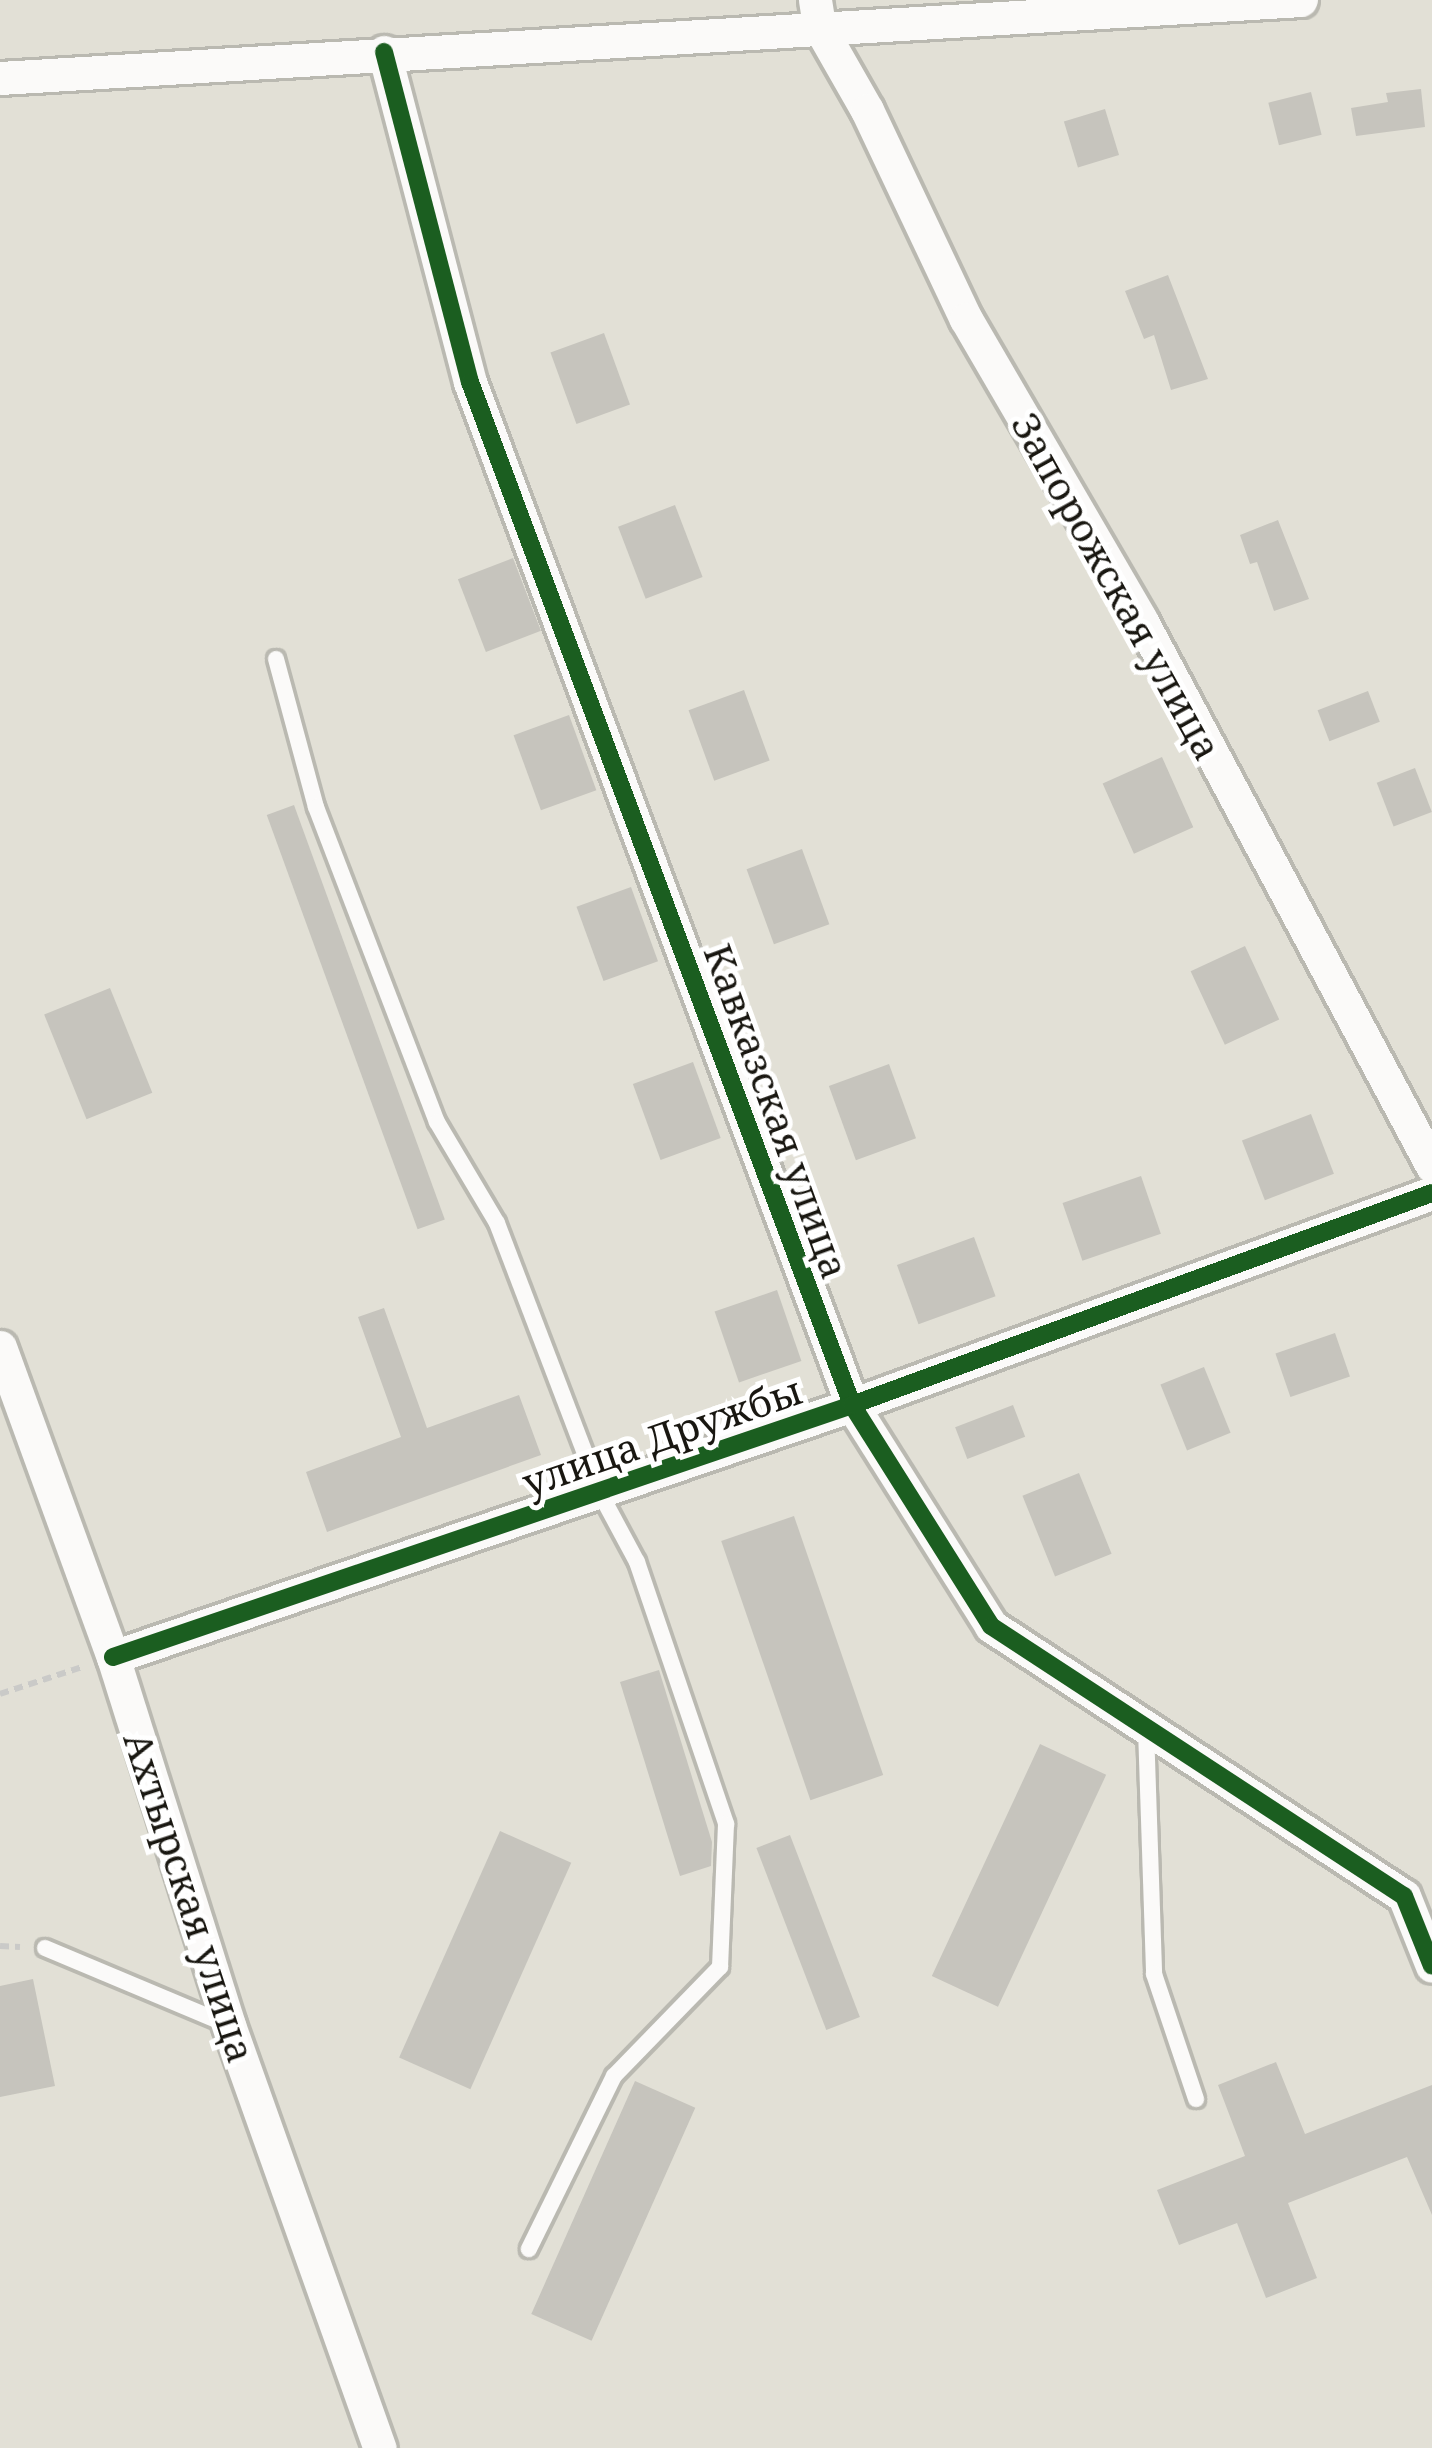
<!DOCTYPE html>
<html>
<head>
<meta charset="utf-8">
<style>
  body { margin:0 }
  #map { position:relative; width:1432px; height:2448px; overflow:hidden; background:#e2e0d6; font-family:"Noto Serif",serif }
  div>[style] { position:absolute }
  .building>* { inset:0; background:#c6c4bd; transform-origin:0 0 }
  .path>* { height:6px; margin-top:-3px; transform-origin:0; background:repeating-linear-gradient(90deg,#cacac8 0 9px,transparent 0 15px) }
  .roads { filter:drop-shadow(3px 0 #bab9b1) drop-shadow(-3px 0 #bab9b1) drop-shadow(0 3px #bab9b1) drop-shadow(0 -3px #bab9b1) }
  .service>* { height:16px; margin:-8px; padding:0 8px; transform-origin:8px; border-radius:8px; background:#fbfaf9 }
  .minor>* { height:33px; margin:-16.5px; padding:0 16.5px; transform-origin:16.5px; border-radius:16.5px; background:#fbfaf9 }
  .cycleway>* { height:18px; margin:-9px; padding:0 9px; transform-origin:9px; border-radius:9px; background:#1b5e20 }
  span { translate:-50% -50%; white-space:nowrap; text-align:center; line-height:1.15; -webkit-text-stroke:10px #fff; paint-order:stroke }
  .street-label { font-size:39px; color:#191711 }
</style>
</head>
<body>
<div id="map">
  <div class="building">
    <i style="clip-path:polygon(1421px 89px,1425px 127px,1356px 136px,1351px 108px,1388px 102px,1386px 93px)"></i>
    <i style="left:1311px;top:92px;width:44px;height:44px;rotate:76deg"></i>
    <i style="left:1105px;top:109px;width:48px;height:43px;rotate:73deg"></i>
    <i style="clip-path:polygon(1168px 275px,1208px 379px,1171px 390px,1154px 335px,1144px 339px,1125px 291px)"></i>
    <i style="left:604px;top:333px;width:76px;height:57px;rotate:70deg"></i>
    <i style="left:675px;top:505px;width:77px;height:61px;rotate:69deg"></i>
    <i style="clip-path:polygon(1278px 520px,1309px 599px,1274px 611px,1257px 562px,1250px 564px,1240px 535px)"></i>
    <i style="left:513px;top:558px;width:78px;height:59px;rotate:69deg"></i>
    <i style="left:744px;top:690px;width:75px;height:59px;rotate:70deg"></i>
    <i style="left:1368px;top:691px;width:33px;height:54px;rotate:69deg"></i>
    <i style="left:569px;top:715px;width:80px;height:59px;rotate:70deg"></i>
    <i style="left:1162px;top:757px;width:77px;height:65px;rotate:66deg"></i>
    <i style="left:1415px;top:768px;width:47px;height:41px;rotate:69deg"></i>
    <i style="left:294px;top:805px;width:441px;height:29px;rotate:70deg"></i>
    <i style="left:802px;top:849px;width:80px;height:59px;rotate:70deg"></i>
    <i style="left:631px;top:887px;width:79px;height:58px;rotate:70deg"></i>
    <i style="left:1245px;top:946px;width:81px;height:60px;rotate:65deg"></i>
    <i style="left:110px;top:988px;width:113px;height:71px;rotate:68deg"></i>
    <i style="left:693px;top:1062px;width:81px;height:64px;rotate:70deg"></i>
    <i style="left:889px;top:1064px;width:79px;height:64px;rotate:70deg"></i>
    <i style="left:1311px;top:1114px;width:64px;height:74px;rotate:69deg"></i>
    <i style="left:1141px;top:1176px;width:61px;height:83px;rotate:71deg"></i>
    <i style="left:974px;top:1237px;width:63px;height:82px;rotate:70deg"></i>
    <i style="left:777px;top:1290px;width:75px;height:66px;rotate:71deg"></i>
    <i style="clip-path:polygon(384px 1308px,427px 1428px,519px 1395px,541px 1455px,327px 1532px,306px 1472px,401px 1437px,358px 1317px)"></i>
    <i style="left:1335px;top:1333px;width:46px;height:63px;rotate:71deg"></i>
    <i style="left:1204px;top:1367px;width:71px;height:47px;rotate:68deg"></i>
    <i style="left:1013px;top:1405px;width:34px;height:62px;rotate:69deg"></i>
    <i style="left:1079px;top:1473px;width:87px;height:61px;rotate:68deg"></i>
    <i style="left:794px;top:1516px;width:274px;height:77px;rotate:71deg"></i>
    <i style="clip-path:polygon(659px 1670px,712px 1842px,711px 1866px,680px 1876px,620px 1682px)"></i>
    <i style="left:1040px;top:1744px;width:73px;height:256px;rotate:25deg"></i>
    <i style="left:500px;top:1831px;width:78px;height:248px;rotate:24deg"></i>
    <i style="left:790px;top:1835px;width:195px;height:36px;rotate:69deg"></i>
    <i style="clip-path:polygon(33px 1979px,55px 2086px,0 2097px,0 1986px)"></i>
    <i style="clip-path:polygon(1276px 2062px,1305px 2134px,1432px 2085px,1432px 2215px,1407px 2157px,1288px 2203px,1317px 2278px,1266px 2298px,1237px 2223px,1179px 2245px,1157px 2190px,1245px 2156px,1218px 2085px)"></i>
    <i style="left:635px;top:2081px;width:66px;height:255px;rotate:24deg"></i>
  </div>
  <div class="path">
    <i style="left:0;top:1694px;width:86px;rotate:-18.2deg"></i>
    <i style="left:0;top:1946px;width:20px;rotate:3deg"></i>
  </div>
  <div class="roads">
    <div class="service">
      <i style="left:276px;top:659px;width:153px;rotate:74.9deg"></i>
      <i style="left:316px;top:807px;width:337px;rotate:69deg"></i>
      <i style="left:437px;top:1122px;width:117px;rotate:59.3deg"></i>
      <i style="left:497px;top:1223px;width:289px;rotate:69.1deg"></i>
      <i style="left:600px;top:1493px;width:78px;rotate:61.8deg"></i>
      <i style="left:637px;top:1562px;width:277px;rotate:71.2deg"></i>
      <i style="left:726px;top:1824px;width:143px;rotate:92.4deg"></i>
      <i style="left:720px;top:1967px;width:152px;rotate:134.2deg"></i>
      <i style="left:614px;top:2076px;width:193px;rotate:116.2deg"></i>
      <i style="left:1146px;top:1729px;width:245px;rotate:88.1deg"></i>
      <i style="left:1154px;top:1974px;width:132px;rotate:71.4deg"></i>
      <i style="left:45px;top:1948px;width:199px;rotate:22.8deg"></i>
    </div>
    <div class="minor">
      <i style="left:815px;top:0;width:26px;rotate:81deg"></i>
      <i style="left:819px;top:26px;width:97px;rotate:60.3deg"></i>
      <i style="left:867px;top:110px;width:231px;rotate:64.7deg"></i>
      <i style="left:966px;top:319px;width:348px;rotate:59.8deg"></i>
      <i style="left:1141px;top:620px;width:619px;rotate:61.94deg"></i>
      <i style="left:384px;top:52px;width:341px;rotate:75.4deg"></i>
      <i style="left:470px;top:382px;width:1092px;rotate:69.52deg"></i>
      <i style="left:852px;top:1405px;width:261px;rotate:57.8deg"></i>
      <i style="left:991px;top:1626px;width:493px;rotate:33.2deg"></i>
      <i style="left:1404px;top:1896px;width:75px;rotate:68.2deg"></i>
      <i style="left:0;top:78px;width:1303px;rotate:-3.43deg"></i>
      <i style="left:0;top:1347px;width:330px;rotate:70deg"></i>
      <i style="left:113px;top:1657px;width:386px;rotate:72.5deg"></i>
      <i style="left:229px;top:2025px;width:449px;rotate:70.4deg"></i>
      <i style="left:113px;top:1657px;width:781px;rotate:-18.83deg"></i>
      <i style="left:852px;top:1405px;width:618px;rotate:-20.08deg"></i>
    </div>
  </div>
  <div class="cycleway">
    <i style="left:384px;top:52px;width:341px;rotate:75.4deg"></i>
    <i style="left:470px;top:382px;width:1092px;rotate:69.52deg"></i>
    <i style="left:852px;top:1405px;width:261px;rotate:57.8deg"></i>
    <i style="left:991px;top:1626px;width:493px;rotate:33.2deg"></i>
    <i style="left:1404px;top:1896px;width:75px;rotate:68.2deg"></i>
    <i style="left:113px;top:1657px;width:781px;rotate:-18.83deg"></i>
    <i style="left:852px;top:1405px;width:618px;rotate:-20.08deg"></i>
  </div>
  <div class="street-label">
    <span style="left:1117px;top:586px;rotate:61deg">Запорожская улица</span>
    <span style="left:777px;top:1111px;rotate:70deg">Кавказская улица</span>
    <span style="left:662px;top:1436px;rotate:-19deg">улица Дружбы</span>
    <span style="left:190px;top:1897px;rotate:72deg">Ахтырская улица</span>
  </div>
</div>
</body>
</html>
